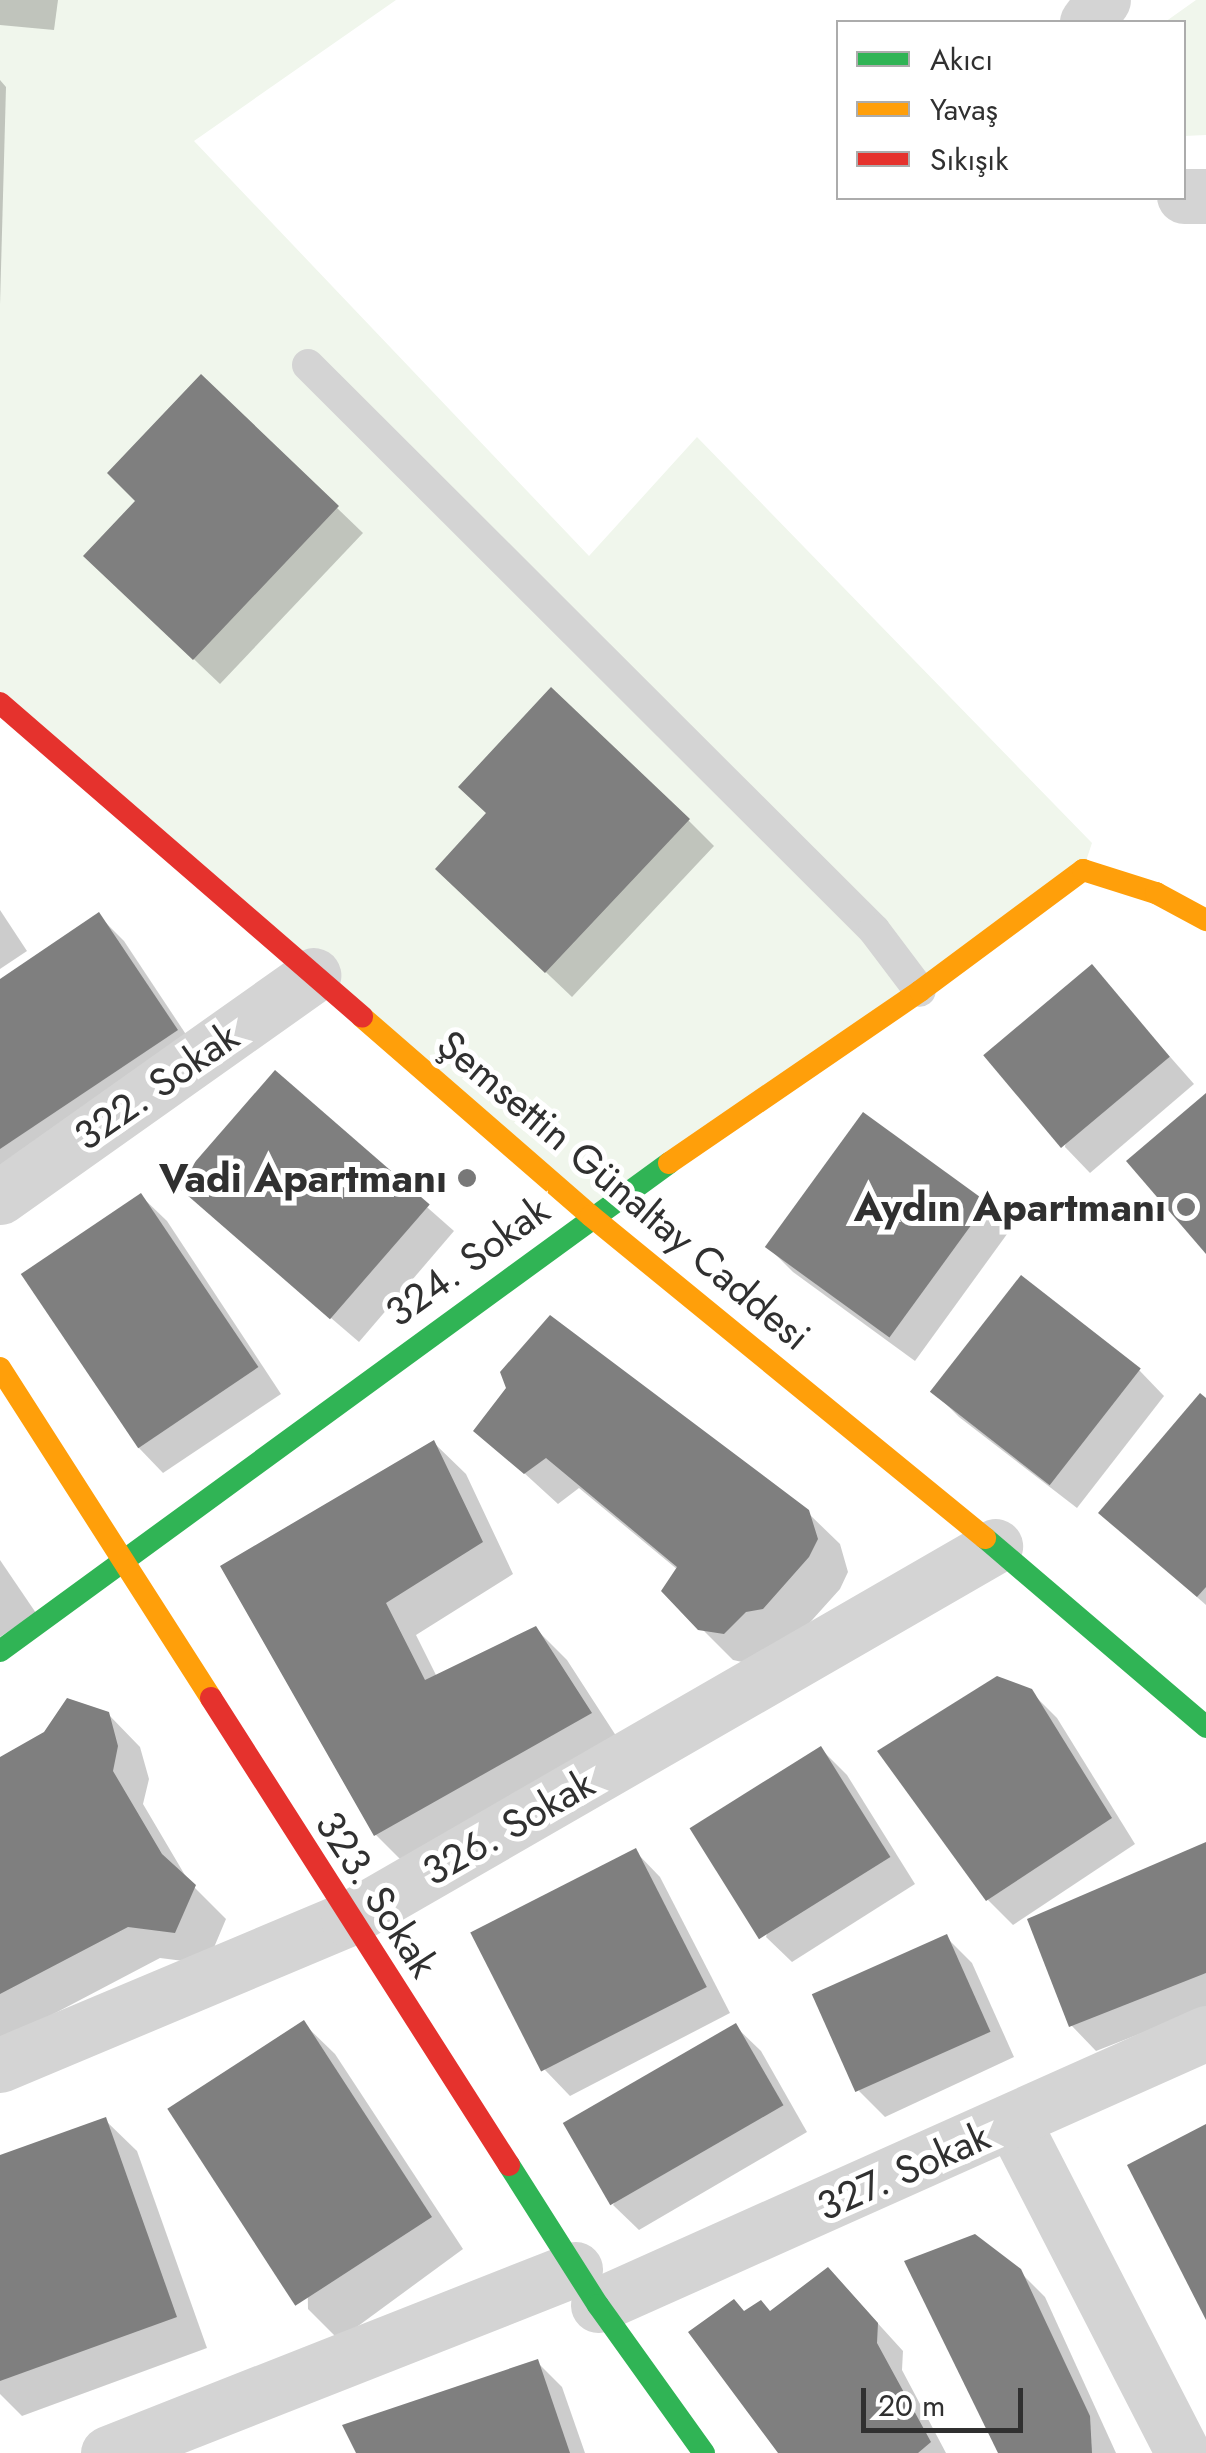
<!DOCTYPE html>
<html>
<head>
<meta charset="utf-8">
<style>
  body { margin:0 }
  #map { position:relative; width:1206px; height:2453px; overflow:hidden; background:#fff; font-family:Jost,sans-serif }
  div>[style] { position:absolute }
  .green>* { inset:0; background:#f0f6ec }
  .shadow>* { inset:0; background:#0003 }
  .building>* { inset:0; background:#7f7f7f; transform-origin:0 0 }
  .lane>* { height:32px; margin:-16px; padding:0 16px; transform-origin:16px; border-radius:16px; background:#d4d4d4 }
  .street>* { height:55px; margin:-27.5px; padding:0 27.5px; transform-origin:27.5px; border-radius:27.5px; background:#d4d4d4 }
  .fast>* { height:22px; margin:-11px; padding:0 11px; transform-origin:11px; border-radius:11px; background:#30b455 }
  .slow>* { height:22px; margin:-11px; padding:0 11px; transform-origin:11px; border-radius:11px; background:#ff9f0a }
  .jam>* { height:22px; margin:-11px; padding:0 11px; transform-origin:11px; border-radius:11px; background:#e5322d }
  .dots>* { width:28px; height:28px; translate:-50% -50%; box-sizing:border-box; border:5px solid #fff; border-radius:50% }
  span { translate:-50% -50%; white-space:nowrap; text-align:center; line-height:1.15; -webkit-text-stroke:10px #fff; paint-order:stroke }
  .street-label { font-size:40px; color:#303030 }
  .poi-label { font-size:40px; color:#303030; font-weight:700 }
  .right { translate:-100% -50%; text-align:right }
  .legend { position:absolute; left:836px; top:20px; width:350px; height:180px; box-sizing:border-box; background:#fff; border:2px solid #acacac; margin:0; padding:12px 18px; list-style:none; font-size:30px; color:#303030 }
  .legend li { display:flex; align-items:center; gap:20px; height:50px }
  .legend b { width:50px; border:2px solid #acacac }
  .scale { position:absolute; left:861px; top:2388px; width:162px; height:45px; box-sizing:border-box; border:5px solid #303030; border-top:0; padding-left:12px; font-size:30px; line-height:35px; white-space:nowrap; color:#303030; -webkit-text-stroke:8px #fff; paint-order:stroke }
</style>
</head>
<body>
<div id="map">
  <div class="green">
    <i style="clip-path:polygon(0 0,396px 0,194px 141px,589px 556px,697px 437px,1092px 843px,1083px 870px,591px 1216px,0 703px)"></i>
    <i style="clip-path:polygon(1196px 0,1206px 0,1206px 135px,1184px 136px,1184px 22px,1165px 22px)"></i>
  </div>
  <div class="shadow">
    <i style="clip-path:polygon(0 0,58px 0,54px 30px,0 25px)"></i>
    <i style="clip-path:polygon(0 80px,6px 87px,0 305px)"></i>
    <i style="clip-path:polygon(201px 377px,363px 533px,220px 684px,112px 581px,139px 501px)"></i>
    <i style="clip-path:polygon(489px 814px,688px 820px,714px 846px,572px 997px,464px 894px)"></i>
    <i style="clip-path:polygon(0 910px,27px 951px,0 969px)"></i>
    <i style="clip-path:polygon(98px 915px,124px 941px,201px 1057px,0 1191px,0 982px)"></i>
    <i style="clip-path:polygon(1091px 967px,1194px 1084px,1090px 1173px,1065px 1147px)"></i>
    <i style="clip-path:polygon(275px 1073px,454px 1231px,359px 1342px,205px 1210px)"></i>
    <i style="clip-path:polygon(141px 1196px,167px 1221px,281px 1394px,163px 1473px,138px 1447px)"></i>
    <i style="clip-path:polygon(985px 1205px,1010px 1230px,915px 1361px,793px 1272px,767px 1246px)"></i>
    <i style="clip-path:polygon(1139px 1370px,1164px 1396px,1077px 1508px,959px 1417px,934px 1392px)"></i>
    <i style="clip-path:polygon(1206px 1401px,1206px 1605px,1102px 1513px)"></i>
    <i style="clip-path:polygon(477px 1430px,807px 1512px,840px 1544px,848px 1572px,840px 1589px,795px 1639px,756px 1665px,733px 1660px,664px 1591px,678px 1570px,579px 1488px,558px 1504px)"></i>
    <i style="clip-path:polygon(434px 1443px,466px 1474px,513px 1574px,416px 1635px,437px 1677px,536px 1629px,567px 1660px,622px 1745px,407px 1866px,376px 1835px,224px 1567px)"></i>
    <i style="clip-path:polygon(0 1560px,36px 1613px,0 1637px)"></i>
    <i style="clip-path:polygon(1030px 1691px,1057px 1718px,1135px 1844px,1013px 1925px,988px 1900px)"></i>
    <i style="clip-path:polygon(108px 1714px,140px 1747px,149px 1779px,143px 1804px,189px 1882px,226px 1919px,207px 1964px,160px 1958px,21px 2031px,0 2052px,0 1760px)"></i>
    <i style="clip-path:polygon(821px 1749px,847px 1775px,915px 1884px,792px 1962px,766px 1937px)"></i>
    <i style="clip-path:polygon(1206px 1845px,1206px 2008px,1096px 2051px,1071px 2025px)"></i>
    <i style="clip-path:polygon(635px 1851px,660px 1877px,730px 2013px,570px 2096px,545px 2070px)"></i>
    <i style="clip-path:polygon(946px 1937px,972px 1963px,1014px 2057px,885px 2117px,859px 2091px)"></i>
    <i style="clip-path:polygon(303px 2023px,335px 2054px,463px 2249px,339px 2340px,308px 2309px)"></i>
    <i style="clip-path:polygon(735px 2026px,761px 2051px,807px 2132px,639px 2230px,613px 2205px)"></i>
    <i style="clip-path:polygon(105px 2120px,137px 2151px,207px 2348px,22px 2416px,0 2394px,0 2158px)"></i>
    <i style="clip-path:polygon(1019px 2271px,1045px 2297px,1116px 2453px,1001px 2453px)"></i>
    <i style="clip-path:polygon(853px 2296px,903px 2351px,902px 2370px,946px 2453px,781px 2453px,745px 2314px,771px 2313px)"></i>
    <i style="clip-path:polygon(537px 2362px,562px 2387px,585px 2453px,358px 2453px)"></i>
  </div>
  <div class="building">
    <i style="clip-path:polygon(201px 374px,339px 506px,193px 660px,83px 556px,135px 501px,107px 473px)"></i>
    <i style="clip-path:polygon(551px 687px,690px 819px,545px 973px,435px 869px,486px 813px,458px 787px)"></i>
    <i style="clip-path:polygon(99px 912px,178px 1030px,0 1149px,0 979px)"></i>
    <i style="left:1092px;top:964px;width:121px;height:142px;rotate:50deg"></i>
    <i style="left:275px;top:1070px;width:205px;height:152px;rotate:41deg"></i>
    <i style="clip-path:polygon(1206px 1093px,1206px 1254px,1126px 1161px)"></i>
    <i style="left:863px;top:1112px;width:154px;height:167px;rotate:36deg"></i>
    <i style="left:141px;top:1193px;width:210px;height:145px;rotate:56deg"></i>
    <i style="left:1021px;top:1275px;width:152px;height:148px;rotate:38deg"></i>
    <i style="clip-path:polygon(550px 1315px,809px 1510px,818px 1539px,809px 1557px,763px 1609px,746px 1612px,724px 1634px,698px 1630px,661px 1591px,677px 1567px,546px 1458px,524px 1474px,473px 1431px,506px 1388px,500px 1372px)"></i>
    <i style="clip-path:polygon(1200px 1393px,1206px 1398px,1206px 1587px,1197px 1597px,1098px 1513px)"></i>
    <i style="clip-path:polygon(434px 1440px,483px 1542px,386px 1603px,425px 1680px,536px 1626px,592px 1713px,374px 1836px,220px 1566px)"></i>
    <i style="clip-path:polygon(997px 1676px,1032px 1689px,1112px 1818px,986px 1901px,877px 1751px)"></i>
    <i style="clip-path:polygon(67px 1698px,109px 1712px,118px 1746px,113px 1771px,162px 1854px,196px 1885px,175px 1933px,128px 1927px,0 1994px,0 1757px,44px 1732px)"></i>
    <i style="left:821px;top:1746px;width:131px;height:155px;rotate:58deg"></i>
    <i style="clip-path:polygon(1206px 1842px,1206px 1973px,1069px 2027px,1027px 1919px)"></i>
    <i style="left:636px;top:1848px;width:156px;height:186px;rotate:63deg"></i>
    <i style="left:947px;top:1934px;width:107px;height:148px;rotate:66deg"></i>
    <i style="left:304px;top:2020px;width:235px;height:163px;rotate:57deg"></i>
    <i style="left:736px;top:2023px;width:95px;height:200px;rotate:60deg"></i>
    <i style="clip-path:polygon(106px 2117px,177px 2317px,0 2381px,0 2155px)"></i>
    <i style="clip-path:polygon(1206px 2124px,1206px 2320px,1127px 2165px)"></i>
    <i style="clip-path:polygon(975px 2234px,1021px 2269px,1090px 2416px,1092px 2453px,998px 2453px,904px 2261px)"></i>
    <i style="clip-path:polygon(828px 2267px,878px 2323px,877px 2343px,931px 2442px,918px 2453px,778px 2453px,688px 2332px,734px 2299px,744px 2311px,761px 2300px,770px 2311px)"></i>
    <i style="clip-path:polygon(538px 2359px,570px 2453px,356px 2453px,342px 2425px)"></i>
  </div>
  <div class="lane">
    <i style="left:308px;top:365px;width:800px;rotate:44.95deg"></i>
    <i style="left:874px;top:930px;width:76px;rotate:53deg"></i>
  </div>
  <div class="street">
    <i style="left:1087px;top:22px;width:27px;rotate:-54deg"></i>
    <i style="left:1184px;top:196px;width:22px"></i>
    <i style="left:0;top:1197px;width:384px;rotate:-35.3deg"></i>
    <i style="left:0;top:2065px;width:377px;rotate:-22.8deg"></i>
    <i style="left:348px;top:1919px;width:747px;rotate:-29.96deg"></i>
    <i style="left:1013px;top:2122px;width:372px;rotate:62.8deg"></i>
    <i style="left:598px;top:2305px;width:666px;rotate:-24.1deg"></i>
    <i style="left:108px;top:2453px;width:502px;rotate:-21.5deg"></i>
  </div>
  <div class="fast">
    <i style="left:985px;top:1538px;width:291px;rotate:40.5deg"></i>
    <i style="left:0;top:1651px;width:828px;rotate:-36.11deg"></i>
    <i style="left:509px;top:2165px;width:166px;rotate:57.6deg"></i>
    <i style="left:598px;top:2305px;width:182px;rotate:54.4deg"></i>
  </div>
  <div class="slow">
    <i style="left:362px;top:1017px;width:303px;rotate:41deg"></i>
    <i style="left:591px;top:1216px;width:509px;rotate:39.26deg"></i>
    <i style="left:669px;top:1163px;width:304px;rotate:-34.4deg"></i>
    <i style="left:920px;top:991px;width:203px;rotate:-36.6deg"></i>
    <i style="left:1083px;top:870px;width:77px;rotate:17.5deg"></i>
    <i style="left:1156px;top:893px;width:57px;rotate:28.4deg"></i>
    <i style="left:0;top:1368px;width:392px;rotate:57.4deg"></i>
  </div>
  <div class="jam">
    <i style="left:0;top:703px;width:479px;rotate:40.9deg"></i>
    <i style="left:211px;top:1698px;width:554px;rotate:57.46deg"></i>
  </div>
  <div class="dots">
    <i style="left:467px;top:1178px;background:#787878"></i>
    <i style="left:1186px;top:1207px;background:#787878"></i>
  </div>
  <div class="street-label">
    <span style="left:156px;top:1086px;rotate:-35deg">322. Sokak</span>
    <span style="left:624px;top:1190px;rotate:40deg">Şemsettin Günaltay Caddesi</span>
    <span style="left:467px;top:1261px;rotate:-36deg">324. Sokak</span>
    <span style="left:508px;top:1827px;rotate:-30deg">326. Sokak</span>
    <span style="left:377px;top:1894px;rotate:57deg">323. Sokak</span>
    <span style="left:903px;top:2171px;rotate:-24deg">327. Sokak</span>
  </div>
  <div class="poi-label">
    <span class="right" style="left:447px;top:1178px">Vadi Apartmanı</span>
    <span class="right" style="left:1166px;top:1207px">Aydın Apartmanı</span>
  </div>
  <ul class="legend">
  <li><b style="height:12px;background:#30b455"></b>Akıcı</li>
  <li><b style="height:12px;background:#ff9f0a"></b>Yavaş</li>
  <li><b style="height:12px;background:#e5322d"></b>Sıkışık</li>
  </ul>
  <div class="scale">20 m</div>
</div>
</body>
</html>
